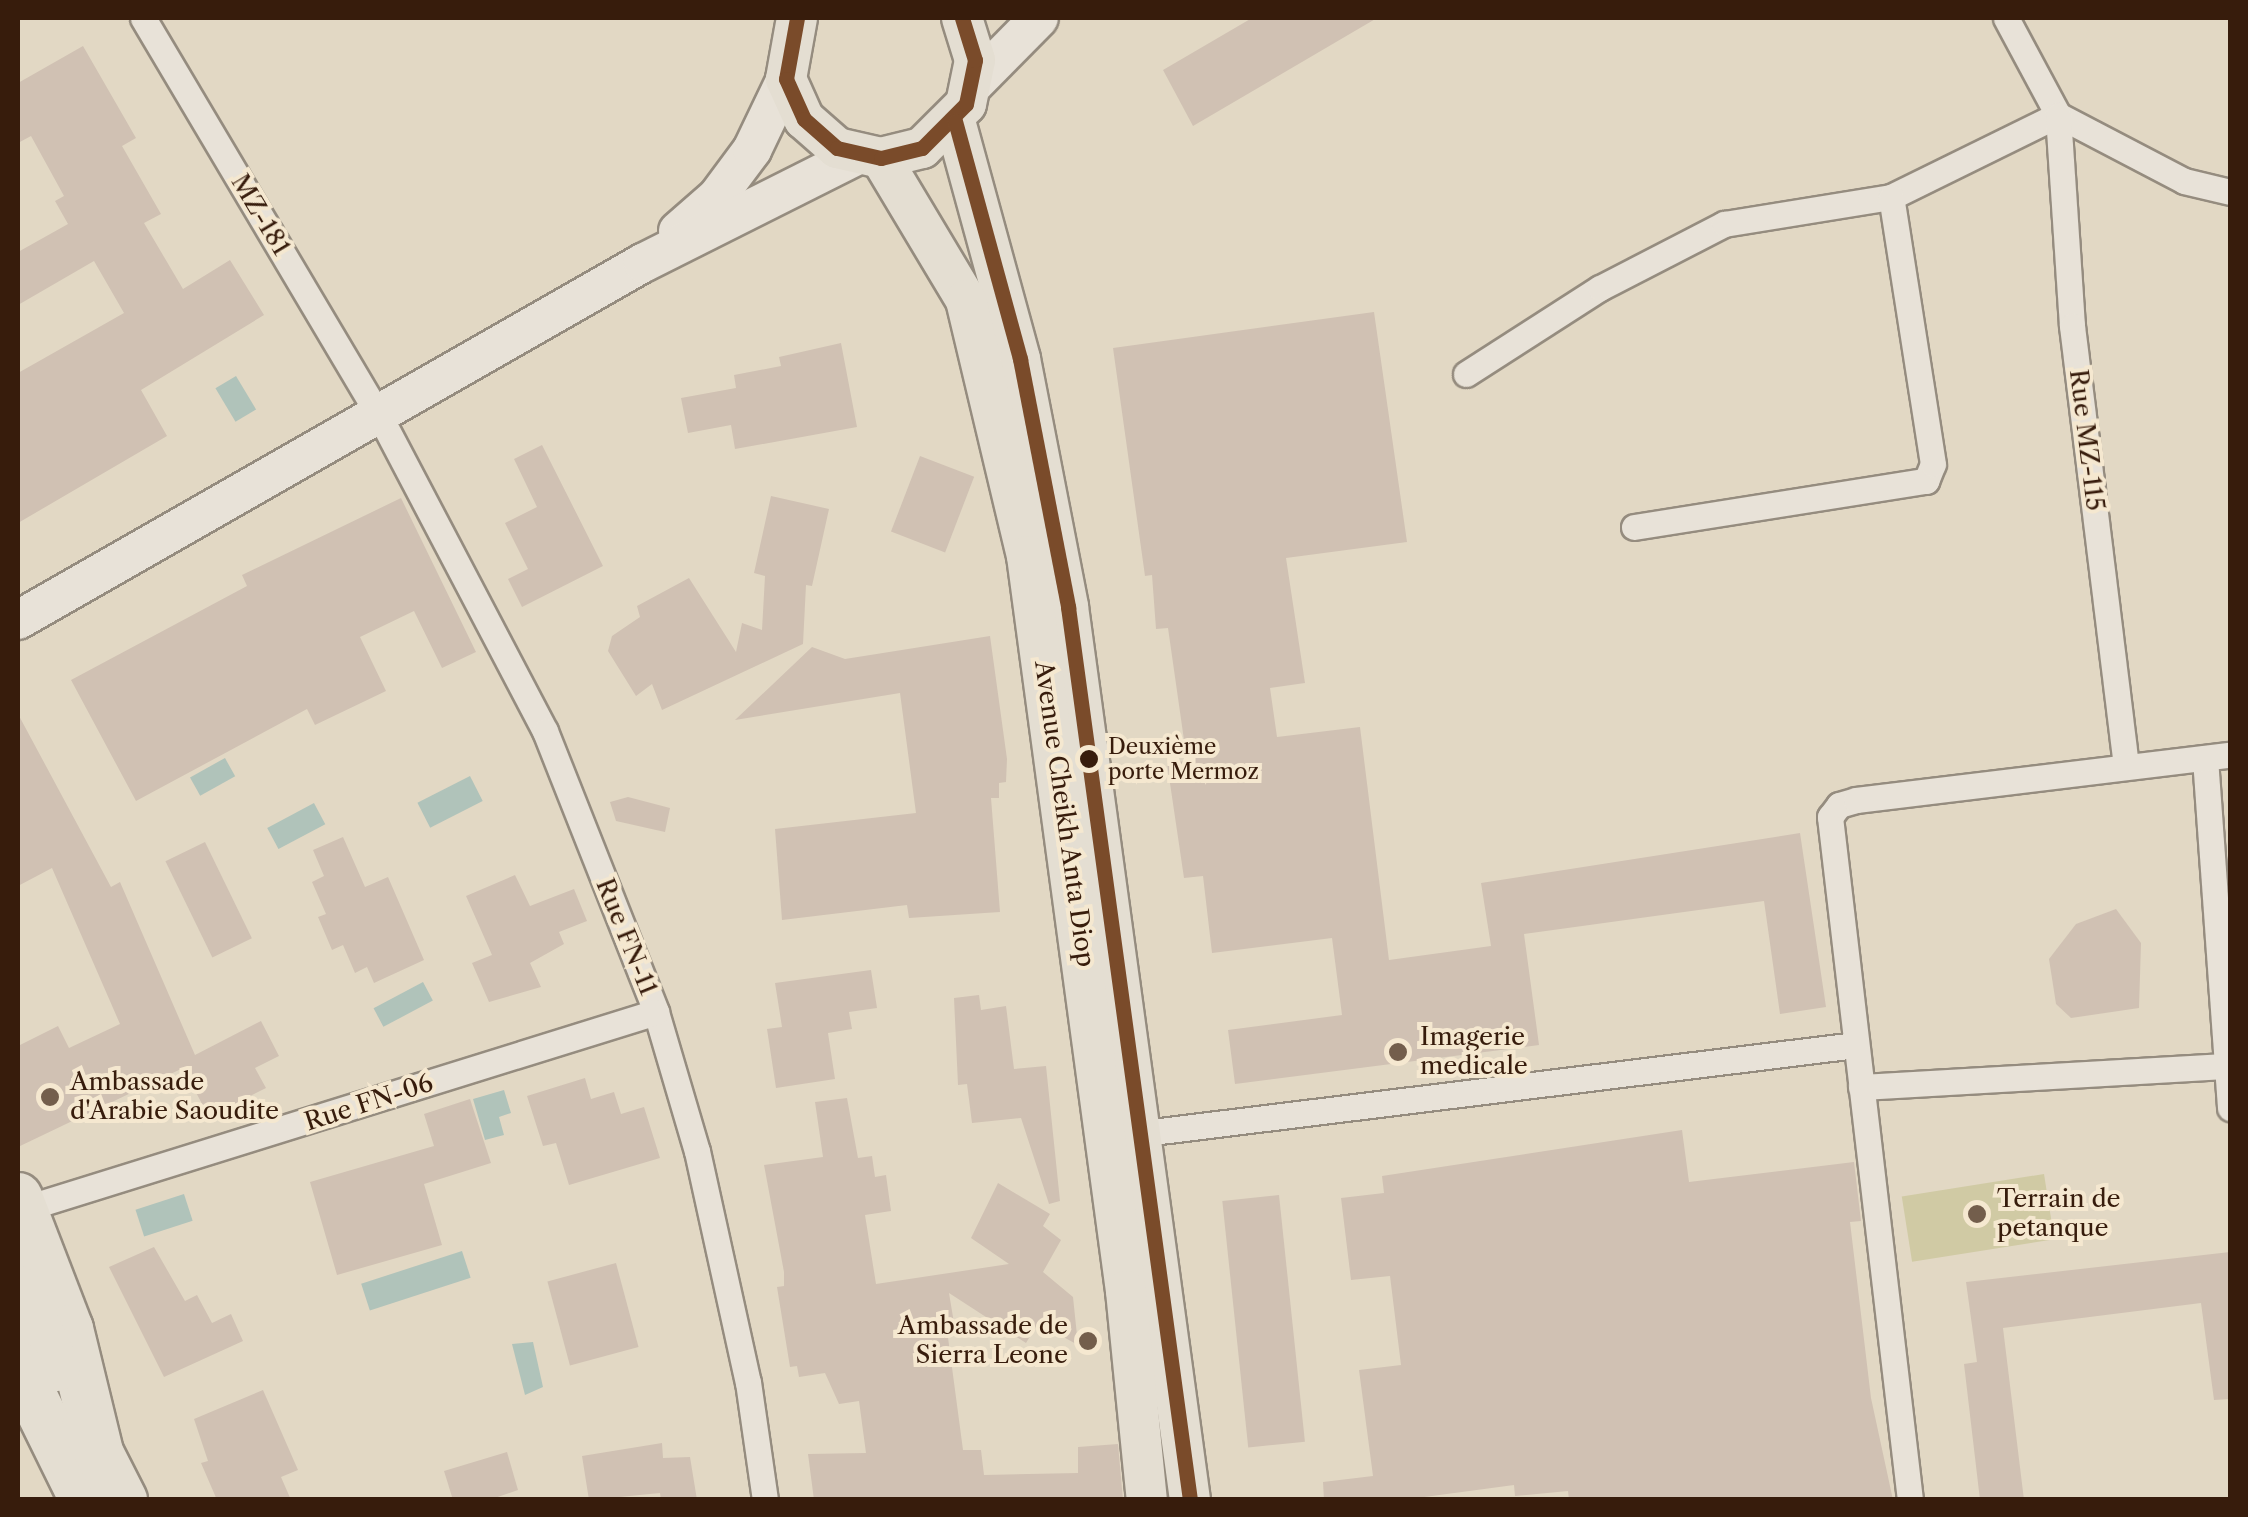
<!DOCTYPE html>
<html>
<head>
<meta charset="utf-8">
<style>
  body { margin:0 }
  #map { position:relative; width:2248px; height:1517px; overflow:hidden; background:#e2d8c4; font-family:"Libre Caslon Text",serif }
  div>[style] { position:absolute }
  .green>* { inset:0; background:#d0caa4; transform-origin:0 0 }
  .water>* { inset:0; background:#b0c3ba; transform-origin:0 0 }
  .building>* { inset:0; background:#d0c1b3; transform-origin:0 0 }
  .roads { filter:drop-shadow(2px 0 #958c7f) drop-shadow(-2px 0 #958c7f) drop-shadow(0 2px #958c7f) drop-shadow(0 -2px #958c7f) }
  .street>* { height:25px; margin:-12.5px; padding:0 12.5px; transform-origin:12.5px; border-radius:12.5px; background:#e8e2d8 }
  .secondary>* { height:38px; margin:-19px; padding:0 19px; transform-origin:19px; border-radius:19px; background:#e8e2d8 }
  .primary>* { height:40px; margin:-20px; padding:0 20px; transform-origin:20px; border-radius:20px; background:#e4ded2 }
  .highway>* { height:48px; margin:-24px; padding:0 24px; transform-origin:24px; border-radius:24px; background:#e4ded2 }
  .bus-1>* { height:15px; margin:-7.5px; padding:0 7.5px; transform-origin:7.5px; border-radius:7.5px; background:#7a4b2a }
  .dots>* { width:28px; height:28px; translate:-50% -50%; box-sizing:border-box; border:5px solid #f5e8d0; border-radius:50% }
  span { translate:-50% -50%; white-space:nowrap; text-align:center; line-height:1.15; -webkit-text-stroke:8px #f5e8d0; paint-order:stroke }
  .bus-label { font-size:22px; color:#371c0c }
  .left { translate:0 -50%; text-align:left }
  .street-label { font-size:25px; color:#371c0c }
  .poi-label { font-size:25px; color:#371c0c }
  .right { translate:-100% -50%; text-align:right }
  .frame { position:absolute; inset:0; border:20px solid #371c0c; pointer-events:none }
</style>
</head>
<body>
<div id="map">
  <div class="green">
    <i style="left:2044px;top:1174px;width:66px;height:144px;rotate:81deg"></i>
  </div>
  <div class="water">
    <i style="left:236px;top:376px;width:39px;height:24px;rotate:59deg"></i>
    <i style="left:225px;top:758px;width:21px;height:40px;rotate:61deg"></i>
    <i style="left:470px;top:776px;width:28px;height:59px;rotate:63deg"></i>
    <i style="left:314px;top:803px;width:24px;height:53px;rotate:62deg"></i>
    <i style="left:423px;top:982px;width:21px;height:56px;rotate:62deg"></i>
    <i style="clip-path:polygon(504px 1090px,511px 1113px,499px 1117px,504px 1135px,485px 1140px,473px 1099px)"></i>
    <i style="left:184px;top:1194px;width:28px;height:51px;rotate:72deg"></i>
    <i style="left:462px;top:1251px;width:28px;height:106px;rotate:72deg"></i>
    <i style="clip-path:polygon(533px 1342px,543px 1387px,525px 1395px,512px 1344px)"></i>
  </div>
  <div class="building">
    <i style="clip-path:polygon(1252px 18px,1377px 18px,1193px 126px,1163px 70px)"></i>
    <i style="clip-path:polygon(83px 46px,136px 138px,122px 146px,161px 214px,144px 223px,183px 289px,230px 260px,264px 315px,141px 390px,167px 436px,18px 523px,18px 373px,124px 313px,94px 261px,18px 305px,18px 252px,68px 224px,55px 201px,64px 196px,31px 136px,18px 143px,18px 83px)"></i>
    <i style="clip-path:polygon(1374px 312px,1407px 542px,1286px 558px,1305px 683px,1270px 688px,1277px 737px,1360px 727px,1389px 960px,1491px 946px,1481px 883px,1800px 833px,1826px 1007px,1780px 1014px,1764px 901px,1524px 934px,1539px 1045px,1235px 1084px,1228px 1030px,1342px 1015px,1332px 938px,1212px 953px,1203px 876px,1184px 878px,1167px 763px,1187px 761px,1168px 628px,1156px 629px,1152px 575px,1145px 576px,1113px 348px)"></i>
    <i style="clip-path:polygon(841px 343px,857px 427px,735px 449px,731px 425px,688px 433px,681px 398px,736px 388px,734px 375px,781px 366px,779px 357px)"></i>
    <i style="clip-path:polygon(542px 445px,603px 566px,522px 607px,508px 579px,528px 569px,505px 523px,537px 507px,514px 459px)"></i>
    <i style="left:920px;top:456px;width:58px;height:81px;rotate:21deg"></i>
    <i style="clip-path:polygon(771px 496px,829px 509px,812px 586px,806px 585px,803px 644px,662px 710px,652px 684px,636px 696px,608px 651px,612px 636px,640px 617px,637px 606px,689px 578px,736px 652px,742px 623px,762px 630px,765px 576px,754px 573px)"></i>
    <i style="clip-path:polygon(401px 498px,476px 652px,442px 668px,414px 611px,360px 637px,386px 691px,315px 725px,307px 709px,136px 801px,71px 680px,247px 586px,242px 575px)"></i>
    <i style="clip-path:polygon(990px 636px,1007px 759px,1006px 782px,999px 783px,999px 798px,991px 798px,1000px 912px,909px 918px,907px 905px,782px 920px,775px 829px,916px 813px,900px 693px,735px 720px,812px 647px,845px 659px)"></i>
    <i style="clip-path:polygon(18px 714px,111px 887px,120px 882px,195px 1055px,261px 1021px,279px 1056px,255px 1068px,266px 1088px,209px 1117px,183px 1068px,18px 1147px,18px 1046px,58px 1026px,69px 1048px,120px 1024px,52px 868px,18px 886px)"></i>
    <i style="clip-path:polygon(628px 797px,670px 808px,665px 832px,616px 821px,610px 802px)"></i>
    <i style="clip-path:polygon(343px 837px,365px 887px,388px 877px,424px 960px,374px 983px,367px 967px,355px 973px,343px 945px,332px 950px,318px 917px,326px 914px,312px 882px,324px 876px,313px 850px)"></i>
    <i style="left:205px;top:842px;width:107px;height:44px;rotate:64deg"></i>
    <i style="clip-path:polygon(515px 875px,530px 906px,574px 889px,587px 921px,559px 932px,564px 944px,530px 963px,541px 987px,489px 1002px,472px 963px,492px 955px,466px 896px)"></i>
    <i style="clip-path:polygon(2116px 909px,2141px 943px,2139px 1008px,2071px 1018px,2056px 1004px,2049px 959px,2076px 924px)"></i>
    <i style="clip-path:polygon(871px 970px,877px 1008px,849px 1012px,852px 1029px,828px 1033px,835px 1079px,776px 1088px,767px 1029px,782px 1027px,775px 983px)"></i>
    <i style="clip-path:polygon(979px 995px,981px 1010px,1006px 1006px,1014px 1069px,1046px 1066px,1060px 1201px,1049px 1204px,1021px 1118px,972px 1123px,967px 1084px,958px 1085px,954px 998px)"></i>
    <i style="clip-path:polygon(585px 1078px,591px 1099px,614px 1092px,621px 1114px,644px 1107px,660px 1158px,569px 1185px,556px 1143px,543px 1146px,527px 1096px)"></i>
    <i style="clip-path:polygon(847px 1098px,858px 1158px,872px 1156px,875px 1177px,886px 1175px,891px 1211px,865px 1215px,876px 1284px,1009px 1264px,971px 1238px,998px 1183px,1050px 1214px,1043px 1226px,1061px 1240px,1043px 1272px,1073px 1297px,1078px 1345px,1038px 1323px,1026px 1343px,949px 1293px,955px 1329px,947px 1330px,963px 1450px,981px 1450px,984px 1475px,1078px 1473px,1078px 1447px,1118px 1444px,1123px 1500px,814px 1500px,808px 1454px,866px 1453px,859px 1401px,839px 1404px,825px 1373px,799px 1377px,797px 1366px,790px 1367px,777px 1287px,784px 1286px,784px 1272px,764px 1165px,823px 1157px,815px 1102px)"></i>
    <i style="clip-path:polygon(470px 1099px,491px 1163px,424px 1184px,442px 1245px,337px 1275px,310px 1182px,434px 1146px,424px 1114px)"></i>
    <i style="clip-path:polygon(1682px 1130px,1689px 1182px,1854px 1162px,1861px 1221px,1850px 1222px,1871px 1398px,1893px 1500px,1569px 1500px,1568px 1491px,1515px 1496px,1514px 1485px,1402px 1500px,1324px 1500px,1323px 1482px,1373px 1476px,1359px 1370px,1401px 1365px,1390px 1276px,1351px 1280px,1341px 1198px,1384px 1193px,1382px 1176px)"></i>
    <i style="left:1279px;top:1195px;width:248px;height:57px;rotate:84deg"></i>
    <i style="clip-path:polygon(154px 1247px,185px 1301px,197px 1295px,212px 1323px,231px 1314px,243px 1341px,164px 1377px,109px 1267px)"></i>
    <i style="clip-path:polygon(2230px 1252px,2230px 1399px,2214px 1400px,2201px 1303px,2003px 1328px,2024px 1500px,1980px 1500px,1964px 1364px,1977px 1362px,1966px 1282px)"></i>
    <i style="left:616px;top:1263px;width:87px;height:71px;rotate:75deg"></i>
    <i style="clip-path:polygon(263px 1390px,298px 1470px,281px 1477px,291px 1500px,217px 1500px,201px 1463px,208px 1461px,194px 1419px)"></i>
    <i style="clip-path:polygon(662px 1443px,663px 1458px,690px 1457px,697px 1500px,661px 1500px,660px 1493px,589px 1500px,582px 1456px)"></i>
    <i style="clip-path:polygon(507px 1452px,518px 1490px,489px 1500px,453px 1500px,444px 1471px)"></i>
  </div>
  <div class="roads">
    <div class="street">
      <i style="left:143px;top:18px;width:460px;rotate:59.3deg"></i>
      <i style="left:378px;top:413px;width:359px;rotate:62.3deg"></i>
      <i style="left:545px;top:731px;width:302px;rotate:68.4deg"></i>
      <i style="left:656px;top:1012px;width:145px;rotate:73.6deg"></i>
      <i style="left:697px;top:1151px;width:237px;rotate:77.6deg"></i>
      <i style="left:748px;top:1382px;width:119px;rotate:81.8deg"></i>
      <i style="left:2006px;top:18px;width:110px;rotate:61.8deg"></i>
      <i style="left:2058px;top:115px;width:142px;rotate:27.6deg"></i>
      <i style="left:2184px;top:181px;width:47px;rotate:13.4deg"></i>
      <i style="left:1466px;top:374px;width:159px;rotate:-32.7deg"></i>
      <i style="left:1600px;top:288px;width:140px;rotate:-27.3deg"></i>
      <i style="left:1724px;top:224px;width:169px;rotate:-9.2deg"></i>
      <i style="left:1891px;top:197px;width:186px;rotate:-26.2deg"></i>
      <i style="left:2058px;top:115px;width:211px;rotate:86.2deg"></i>
      <i style="left:2072px;top:326px;width:441px;rotate:83deg"></i>
      <i style="left:1634px;top:527px;width:296px;rotate:-9deg"></i>
      <i style="left:1926px;top:481px;width:18px;rotate:-68deg"></i>
      <i style="left:1933px;top:464px;width:270px;rotate:-98.9deg"></i>
      <i style="left:2205px;top:758px;width:351px;rotate:85.9deg"></i>
      <i style="left:1861px;top:1087px;width:365px;rotate:-3.3deg"></i>
      <i style="left:1144px;top:1133px;width:717px;rotate:-7.05deg"></i>
      <i style="left:23px;top:1209px;width:663px;rotate:-17.29deg"></i>
      <i style="left:1910px;top:1500px;width:688px;rotate:-96.68deg"></i>
      <i style="left:1830px;top:817px;width:15px;rotate:-53deg"></i>
      <i style="left:1839px;top:805px;width:18px;rotate:-16deg"></i>
      <i style="left:1856px;top:800px;width:377px;rotate:-6.9deg"></i>
    </div>
    <div class="secondary">
      <i style="left:972px;top:86px;width:95px;rotate:-45.4deg"></i>
      <i style="left:678px;top:231px;width:52px;rotate:-41.1deg"></i>
      <i style="left:717px;top:197px;width:59px;rotate:-53.3deg"></i>
      <i style="left:752px;top:150px;width:79px;rotate:-64.4deg"></i>
      <i style="left:18px;top:620px;width:720px;rotate:-29.74deg"></i>
      <i style="left:643px;top:263px;width:241px;rotate:-26.7deg"></i>
    </div>
    <div class="primary">
      <i style="left:797px;top:18px;width:62px;rotate:100.2deg"></i>
      <i style="left:786px;top:79px;width:44px;rotate:65.8deg"></i>
      <i style="left:804px;top:119px;width:44px;rotate:41.3deg"></i>
      <i style="left:837px;top:148px;width:45px;rotate:12.8deg"></i>
      <i style="left:881px;top:158px;width:42px;rotate:-13.7deg"></i>
      <i style="left:922px;top:148px;width:62px;rotate:-45deg"></i>
      <i style="left:966px;top:104px;width:45px;rotate:-78.4deg"></i>
      <i style="left:975px;top:60px;width:44px;rotate:-107.2deg"></i>
      <i style="left:955px;top:121px;width:247px;rotate:74.7deg"></i>
      <i style="left:1020px;top:359px;width:253px;rotate:79deg"></i>
      <i style="left:1068px;top:607px;width:901px;rotate:82.22deg"></i>
      <i style="left:881px;top:158px;width:165px;rotate:59.1deg"></i>
      <i style="left:966px;top:300px;width:263px;rotate:76.6deg"></i>
      <i style="left:1027px;top:556px;width:742px;rotate:82.33deg"></i>
      <i style="left:1126px;top:1291px;width:210px;rotate:84.3deg"></i>
    </div>
    <div class="highway">
      <i style="left:18px;top:1197px;width:142px;rotate:68.9deg"></i>
      <i style="left:69px;top:1329px;width:131px;rotate:76.3deg"></i>
      <i style="left:18px;top:1290px;width:86px;rotate:63.7deg"></i>
      <i style="left:18px;top:1366px;width:149px;rotate:63.8deg"></i>
      <i style="left:86px;top:1427px;width:82px;rotate:63.1deg"></i>
    </div>
  </div>
  <div class="bus-1">
    <i style="left:797px;top:18px;width:62px;rotate:100.2deg"></i>
    <i style="left:786px;top:79px;width:44px;rotate:65.8deg"></i>
    <i style="left:804px;top:119px;width:44px;rotate:41.3deg"></i>
    <i style="left:837px;top:148px;width:45px;rotate:12.8deg"></i>
    <i style="left:881px;top:158px;width:42px;rotate:-13.7deg"></i>
    <i style="left:922px;top:148px;width:62px;rotate:-45deg"></i>
    <i style="left:966px;top:104px;width:45px;rotate:-78.4deg"></i>
    <i style="left:975px;top:60px;width:44px;rotate:-107.2deg"></i>
    <i style="left:955px;top:121px;width:247px;rotate:74.7deg"></i>
    <i style="left:1020px;top:359px;width:253px;rotate:79deg"></i>
    <i style="left:1068px;top:607px;width:901px;rotate:82.22deg"></i>
  </div>
  <div class="dots">
    <i style="left:1089px;top:759px;background:#371c0c"></i>
    <i style="left:1398px;top:1052px;background:#735e4c"></i>
    <i style="left:50px;top:1097px;background:#735e4c"></i>
    <i style="left:1977px;top:1214px;background:#735e4c"></i>
    <i style="left:1088px;top:1341px;background:#735e4c"></i>
  </div>
  <div class="bus-label">
    <span class="left" style="left:1108px;top:759px">Deuxième<br>porte Mermoz</span>
  </div>
  <div class="street-label">
    <span style="left:260px;top:215px;rotate:59deg">MZ-181</span>
    <span style="left:2086px;top:440px;rotate:83deg">Rue MZ-115</span>
    <span style="left:1064px;top:814px;rotate:82deg">Avenue Cheikh Anta Diop</span>
    <span style="left:626px;top:937px;rotate:68deg">Rue FN-11</span>
    <span style="left:369px;top:1103px;rotate:-18deg">Rue FN-06</span>
  </div>
  <div class="poi-label">
    <span class="left" style="left:1420px;top:1052px">Imagerie<br>medicale</span>
    <span class="left" style="left:70px;top:1097px">Ambassade<br>d'Arabie Saoudite</span>
    <span class="left" style="left:1997px;top:1214px">Terrain de<br>petanque</span>
    <span class="right" style="left:1068px;top:1341px">Ambassade de<br>Sierra Leone</span>
  </div>
  <div class="frame"></div>
</div>
</body>
</html>
